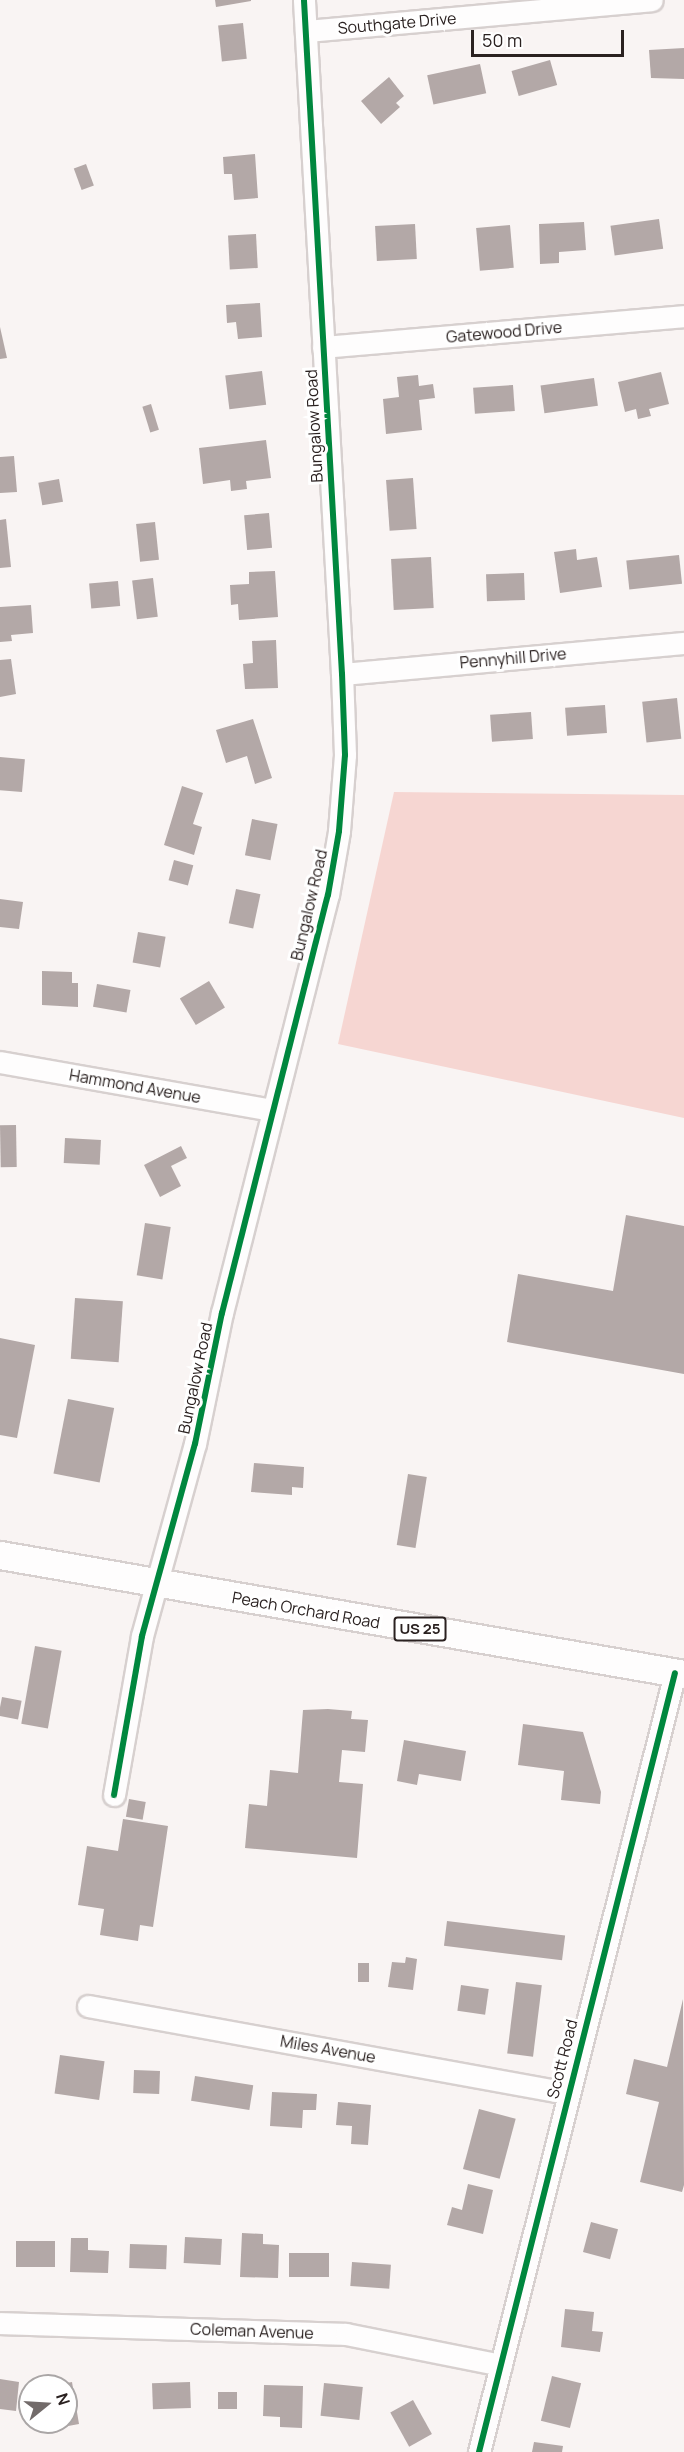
<!DOCTYPE html>
<html>
<head>
<meta charset="utf-8">
<style>
  body { margin:0 }
  #map { position:relative; width:684px; height:2452px; overflow:hidden; background:#f9f4f3; font-family:Manrope,sans-serif }
  div>[style] { position:absolute }
  .green>* { inset:0; background:#f6d6d2 }
  .building>* { inset:0; background:#b3a8a7; transform-origin:0 0 }
  .roads { filter:drop-shadow(2px 0 #d7d0cf) drop-shadow(-2px 0 #d7d0cf) drop-shadow(0 2px #d7d0cf) drop-shadow(0 -2px #d7d0cf) }
  .minor>* { height:21px; margin:-10.5px; padding:0 10.5px; transform-origin:10.5px; border-radius:10.5px; background:#fefdfd }
  .major>* { height:27px; margin:-13.5px; padding:0 13.5px; transform-origin:13.5px; border-radius:13.5px; background:#fefdfd }
  .cycleway>* { height:6px; margin:-3px; padding:0 3px; transform-origin:3px; border-radius:3px; background:#00873e }
  span { translate:-50% -50%; white-space:nowrap; text-align:center; line-height:1.15; -webkit-text-stroke:6px #fff; paint-order:stroke }
  .shield-label span { padding:2px 4px; background:#fff; border:2px solid; border-radius:4px; -webkit-text-stroke-width:0 }
  .shield-label { font-size:15px; color:#2a2120; font-weight:700 }
  .street-label { font-size:16px; color:#2a2120 }
  .north { position:absolute; left:18px; top:2374px; width:60px; height:60px; box-sizing:border-box; background:#fff; border:2px solid #aaa6a6; border-radius:50%; rotate:72deg; font-size:16px; font-weight:700; line-height:24px; text-align:center; color:#2a2120 }
  .north::after { content:''; display:block; margin:auto; width:21px; height:27px; background:#726b6a; clip-path:polygon(50% 0,100% 100%,50% 72%,0 100%) }
  .scale { position:absolute; left:471px; top:30px; width:153px; height:27px; box-sizing:border-box; border:3px solid #2a2120; border-top:0; padding-left:8px; font-size:18px; line-height:21px; white-space:nowrap; color:#2a2120; -webkit-text-stroke:4px #fff; paint-order:stroke }
</style>
</head>
<body>
<div id="map">
  <div class="green">
    <i style="clip-path:polygon(394px 792px,684px 795px,684px 1118px,338px 1044px)"></i>
  </div>
  <div class="building">
    <i style="clip-path:polygon(215px 0,251px 0,251px 1px,216px 7px)"></i>
    <i style="left:243px;top:23px;width:36px;height:25px;rotate:84deg"></i>
    <i style="clip-path:polygon(684px 48px,684px 79px,651px 78px,649px 50px)"></i>
    <i style="left:550px;top:60px;width:26px;height:40px;rotate:74deg"></i>
    <i style="left:480px;top:64px;width:30px;height:54px;rotate:78deg"></i>
    <i style="clip-path:polygon(389px 77px,404px 96px,396px 103px,400px 107px,381px 124px,361px 101px)"></i>
    <i style="clip-path:polygon(255px 154px,258px 198px,234px 200px,232px 174px,224px 174px,223px 157px)"></i>
    <i style="left:86px;top:164px;width:23px;height:13px;rotate:70deg"></i>
    <i style="left:659px;top:219px;width:30px;height:49px;rotate:82deg"></i>
    <i style="clip-path:polygon(584px 222px,586px 250px,559px 252px,559px 263px,540px 264px,539px 224px)"></i>
    <i style="left:415px;top:224px;width:35px;height:40px;rotate:87deg"></i>
    <i style="left:510px;top:225px;width:43px;height:34px;rotate:85deg"></i>
    <i style="left:256px;top:234px;width:34px;height:28px;rotate:87deg"></i>
    <i style="clip-path:polygon(260px 303px,262px 337px,238px 339px,236px 322px,227px 323px,226px 305px)"></i>
    <i style="clip-path:polygon(0 327px,7px 358px,0 359px)"></i>
    <i style="left:262px;top:371px;width:34px;height:37px;rotate:83deg"></i>
    <i style="clip-path:polygon(661px 372px,669px 404px,649px 409px,651px 416px,638px 419px,636px 409px,625px 412px,618px 382px)"></i>
    <i style="clip-path:polygon(418px 375px,419px 386px,433px 384px,435px 398px,419px 400px,422px 430px,386px 434px,383px 399px,399px 397px,397px 377px)"></i>
    <i style="left:594px;top:378px;width:28px;height:54px;rotate:82deg"></i>
    <i style="left:513px;top:385px;width:26px;height:40px;rotate:86deg"></i>
    <i style="left:151px;top:404px;width:27px;height:9px;rotate:73deg"></i>
    <i style="clip-path:polygon(266px 440px,271px 478px,246px 481px,247px 489px,231px 491px,230px 480px,203px 484px,199px 448px)"></i>
    <i style="clip-path:polygon(14px 456px,17px 492px,0 493px,0 457px)"></i>
    <i style="left:413px;top:478px;width:51px;height:27px;rotate:86deg"></i>
    <i style="left:59px;top:479px;width:23px;height:21px;rotate:80deg"></i>
    <i style="left:269px;top:513px;width:35px;height:25px;rotate:85deg"></i>
    <i style="clip-path:polygon(6px 519px,11px 567px,0 568px,0 520px)"></i>
    <i style="left:155px;top:522px;width:38px;height:19px;rotate:84deg"></i>
    <i style="clip-path:polygon(576px 549px,577px 560px,597px 557px,602px 587px,560px 593px,554px 552px)"></i>
    <i style="left:679px;top:555px;width:29px;height:53px;rotate:84deg"></i>
    <i style="left:431px;top:557px;width:51px;height:40px;rotate:87deg"></i>
    <i style="clip-path:polygon(275px 571px,278px 617px,239px 620px,238px 604px,231px 605px,230px 585px,249px 584px,249px 572px)"></i>
    <i style="left:524px;top:573px;width:27px;height:38px;rotate:88deg"></i>
    <i style="left:153px;top:578px;width:39px;height:21px;rotate:83deg"></i>
    <i style="left:118px;top:581px;width:25px;height:29px;rotate:85deg"></i>
    <i style="clip-path:polygon(31px 605px,33px 633px,11px 635px,12px 641px,0 642px,0 607px)"></i>
    <i style="clip-path:polygon(276px 640px,278px 688px,245px 689px,243px 664px,253px 663px,252px 641px)"></i>
    <i style="clip-path:polygon(11px 659px,16px 694px,0 697px,0 660px)"></i>
    <i style="left:677px;top:698px;width:41px;height:35px;rotate:84deg"></i>
    <i style="left:605px;top:705px;width:28px;height:40px;rotate:86deg"></i>
    <i style="left:531px;top:712px;width:27px;height:41px;rotate:86deg"></i>
    <i style="clip-path:polygon(253px 719px,272px 778px,255px 784px,247px 756px,226px 763px,216px 730px)"></i>
    <i style="left:0;top:757px;width:25px;height:33px;rotate:5deg"></i>
    <i style="clip-path:polygon(182px 786px,203px 793px,193px 824px,202px 827px,194px 855px,164px 845px)"></i>
    <i style="left:252px;top:819px;width:26px;height:37px;rotate:11deg"></i>
    <i style="left:174px;top:860px;width:20px;height:21px;rotate:15deg"></i>
    <i style="left:236px;top:889px;width:25px;height:35px;rotate:12deg"></i>
    <i style="clip-path:polygon(0 899px,23px 902px,19px 929px,0 927px)"></i>
    <i style="left:138px;top:932px;width:28px;height:31px;rotate:10deg"></i>
    <i style="clip-path:polygon(42px 971px,72px 972px,72px 983px,78px 983px,78px 1007px,42px 1005px)"></i>
    <i style="left:209px;top:981px;width:31px;height:34px;rotate:59deg"></i>
    <i style="left:97px;top:984px;width:34px;height:23px;rotate:10deg"></i>
    <i style="left:16px;top:1125px;width:42px;height:16px;rotate:89deg"></i>
    <i style="left:65px;top:1138px;width:36px;height:25px;rotate:3deg"></i>
    <i style="clip-path:polygon(181px 1146px,187px 1158px,171px 1166px,181px 1186px,160px 1197px,144px 1165px)"></i>
    <i style="clip-path:polygon(626px 1215px,684px 1226px,684px 1374px,507px 1342px,518px 1274px,613px 1291px)"></i>
    <i style="left:145px;top:1223px;width:26px;height:53px;rotate:9deg"></i>
    <i style="left:75px;top:1298px;width:48px;height:61px;rotate:4deg"></i>
    <i style="clip-path:polygon(0 1338px,35px 1345px,17px 1438px,0 1435px)"></i>
    <i style="left:68px;top:1399px;width:47px;height:76px;rotate:11deg"></i>
    <i style="clip-path:polygon(254px 1463px,304px 1467px,303px 1488px,292px 1487px,292px 1495px,251px 1492px)"></i>
    <i style="left:408px;top:1474px;width:19px;height:72px;rotate:9deg"></i>
    <i style="left:35px;top:1646px;width:27px;height:79px;rotate:10deg"></i>
    <i style="left:2px;top:1697px;width:20px;height:19px;rotate:11deg"></i>
    <i style="clip-path:polygon(328px 1709px,352px 1711px,351px 1719px,368px 1720px,365px 1752px,342px 1750px,339px 1782px,363px 1784px,357px 1858px,245px 1848px,249px 1804px,267px 1806px,270px 1770px,298px 1773px,303px 1710px)"></i>
    <i style="clip-path:polygon(523px 1724px,583px 1732px,601px 1792px,600px 1804px,561px 1800px,564px 1771px,518px 1765px)"></i>
    <i style="clip-path:polygon(404px 1740px,466px 1751px,461px 1781px,419px 1774px,417px 1785px,397px 1781px)"></i>
    <i style="left:129px;top:1799px;width:17px;height:18px;rotate:10deg"></i>
    <i style="clip-path:polygon(123px 1819px,168px 1826px,153px 1927px,140px 1925px,138px 1941px,100px 1935px,104px 1909px,78px 1905px,87px 1846px,118px 1851px)"></i>
    <i style="left:447px;top:1921px;width:119px;height:25px;rotate:7deg"></i>
    <i style="clip-path:polygon(406px 1957px,417px 1959px,413px 1990px,388px 1987px,392px 1962px,405px 1963px)"></i>
    <i style="left:358px;top:1963px;width:11px;height:19px"></i>
    <i style="left:516px;top:1982px;width:26px;height:72px;rotate:7deg"></i>
    <i style="left:461px;top:1985px;width:28px;height:26px;rotate:8deg"></i>
    <i style="clip-path:polygon(683px 1999px,684px 2185px,682px 2192px,640px 2182px,659px 2102px,626px 2094px,634px 2059px,667px 2067px)"></i>
    <i style="left:60px;top:2055px;width:45px;height:39px;rotate:8deg"></i>
    <i style="left:134px;top:2070px;width:26px;height:23px;rotate:2deg"></i>
    <i style="left:195px;top:2076px;width:59px;height:25px;rotate:9deg"></i>
    <i style="clip-path:polygon(272px 2092px,317px 2094px,316px 2110px,303px 2110px,302px 2128px,270px 2126px)"></i>
    <i style="clip-path:polygon(338px 2102px,371px 2105px,368px 2145px,351px 2144px,352px 2126px,336px 2125px)"></i>
    <i style="left:479px;top:2109px;width:38px;height:62px;rotate:15deg"></i>
    <i style="clip-path:polygon(468px 2184px,493px 2190px,483px 2234px,447px 2225px,452px 2207px,462px 2210px)"></i>
    <i style="left:591px;top:2222px;width:28px;height:31px;rotate:15deg"></i>
    <i style="clip-path:polygon(242px 2233px,263px 2234px,263px 2244px,279px 2245px,278px 2278px,240px 2277px)"></i>
    <i style="left:185px;top:2237px;width:37px;height:26px;rotate:3deg"></i>
    <i style="clip-path:polygon(71px 2238px,88px 2238px,88px 2250px,109px 2251px,108px 2273px,70px 2272px)"></i>
    <i style="left:16px;top:2241px;width:39px;height:26px"></i>
    <i style="left:130px;top:2244px;width:37px;height:24px;rotate:2deg"></i>
    <i style="left:289px;top:2253px;width:40px;height:24px"></i>
    <i style="left:352px;top:2262px;width:39px;height:24px;rotate:4deg"></i>
    <i style="clip-path:polygon(565px 2309px,594px 2312px,592px 2331px,603px 2332px,600px 2352px,561px 2347px)"></i>
    <i style="left:552px;top:2376px;width:30px;height:46px;rotate:14deg"></i>
    <i style="clip-path:polygon(0 2379px,19px 2382px,16px 2411px,0 2409px)"></i>
    <i style="clip-path:polygon(72px 2382px,79px 2424px,52px 2429px,51px 2422px,66px 2422px,66px 2386px,56px 2385px)"></i>
    <i style="left:190px;top:2382px;width:26px;height:38px;rotate:88deg"></i>
    <i style="left:324px;top:2383px;width:39px;height:33px;rotate:6deg"></i>
    <i style="clip-path:polygon(264px 2385px,303px 2386px,302px 2428px,280px 2427px,280px 2417px,263px 2416px)"></i>
    <i style="left:218px;top:2392px;width:19px;height:17px"></i>
    <i style="left:413px;top:2400px;width:39px;height:26px;rotate:61deg"></i>
    <i style="clip-path:polygon(534px 2442px,563px 2446px,562px 2452px,532px 2452px)"></i>
  </div>
  <div class="roads">
    <div class="minor">
      <i style="left:306px;top:31px;width:347px;rotate:-5.1deg"></i>
      <i style="left:323px;top:347px;width:362px;rotate:-4.9deg"></i>
      <i style="left:342px;top:674px;width:343px;rotate:-5.2deg"></i>
      <i style="left:0;top:1062px;width:275px;rotate:10deg"></i>
      <i style="left:114px;top:1795px;width:161px;rotate:-80deg"></i>
      <i style="left:142px;top:1636px;width:199px;rotate:-74.6deg"></i>
      <i style="left:195px;top:1444px;width:134px;rotate:-78.4deg"></i>
      <i style="left:222px;top:1313px;width:431px;rotate:-75.8deg"></i>
      <i style="left:328px;top:895px;width:65px;rotate:-80.2deg"></i>
      <i style="left:339px;top:831px;width:76px;rotate:-85.5deg"></i>
      <i style="left:345px;top:755px;width:81px;rotate:-92.1deg"></i>
      <i style="left:342px;top:674px;width:675px;rotate:-93.23deg"></i>
      <i style="left:88px;top:2006px;width:487px;rotate:10.3deg"></i>
      <i style="left:0;top:2323px;width:346px;rotate:1.8deg"></i>
      <i style="left:346px;top:2334px;width:158px;rotate:11.3deg"></i>
      <i style="left:479px;top:2452px;width:803px;rotate:-75.88deg"></i>
    </div>
    <div class="major">
      <i style="left:0;top:1555px;width:694px;rotate:9.87deg"></i>
    </div>
  </div>
  <div class="cycleway">
    <i style="left:114px;top:1795px;width:161px;rotate:-80deg"></i>
    <i style="left:142px;top:1636px;width:199px;rotate:-74.6deg"></i>
    <i style="left:195px;top:1444px;width:134px;rotate:-78.4deg"></i>
    <i style="left:222px;top:1313px;width:431px;rotate:-75.8deg"></i>
    <i style="left:328px;top:895px;width:65px;rotate:-80.2deg"></i>
    <i style="left:339px;top:831px;width:76px;rotate:-85.5deg"></i>
    <i style="left:345px;top:755px;width:81px;rotate:-92.1deg"></i>
    <i style="left:342px;top:674px;width:675px;rotate:-93.23deg"></i>
    <i style="left:479px;top:2452px;width:803px;rotate:-75.88deg"></i>
  </div>
  <div class="shield-label">
    <span style="left:420px;top:1629px">US 25</span>
  </div>
  <div class="street-label">
    <span style="left:397px;top:23px;rotate:-5deg">Southgate Drive</span>
    <span style="left:504px;top:332px;rotate:-5deg">Gatewood Drive</span>
    <span style="left:314px;top:426px;rotate:-93deg">Bungalow Road</span>
    <span style="left:513px;top:658px;rotate:-5deg">Pennyhill Drive</span>
    <span style="left:309px;top:905px;rotate:-77deg">Bungalow Road</span>
    <span style="left:135px;top:1086px;rotate:10deg">Hammond Avenue</span>
    <span style="left:195px;top:1378px;rotate:-78deg">Bungalow Road</span>
    <span style="left:306px;top:1610px;rotate:10deg">Peach Orchard Road</span>
    <span style="left:328px;top:2049px;rotate:10deg">Miles Avenue</span>
    <span style="left:562px;top:2059px;rotate:-76deg">Scott Road</span>
    <span style="left:252px;top:2331px;rotate:2deg">Coleman Avenue</span>
  </div>
  <div class="north">N</div>
  <div class="scale">50 m</div>
</div>
</body>
</html>
